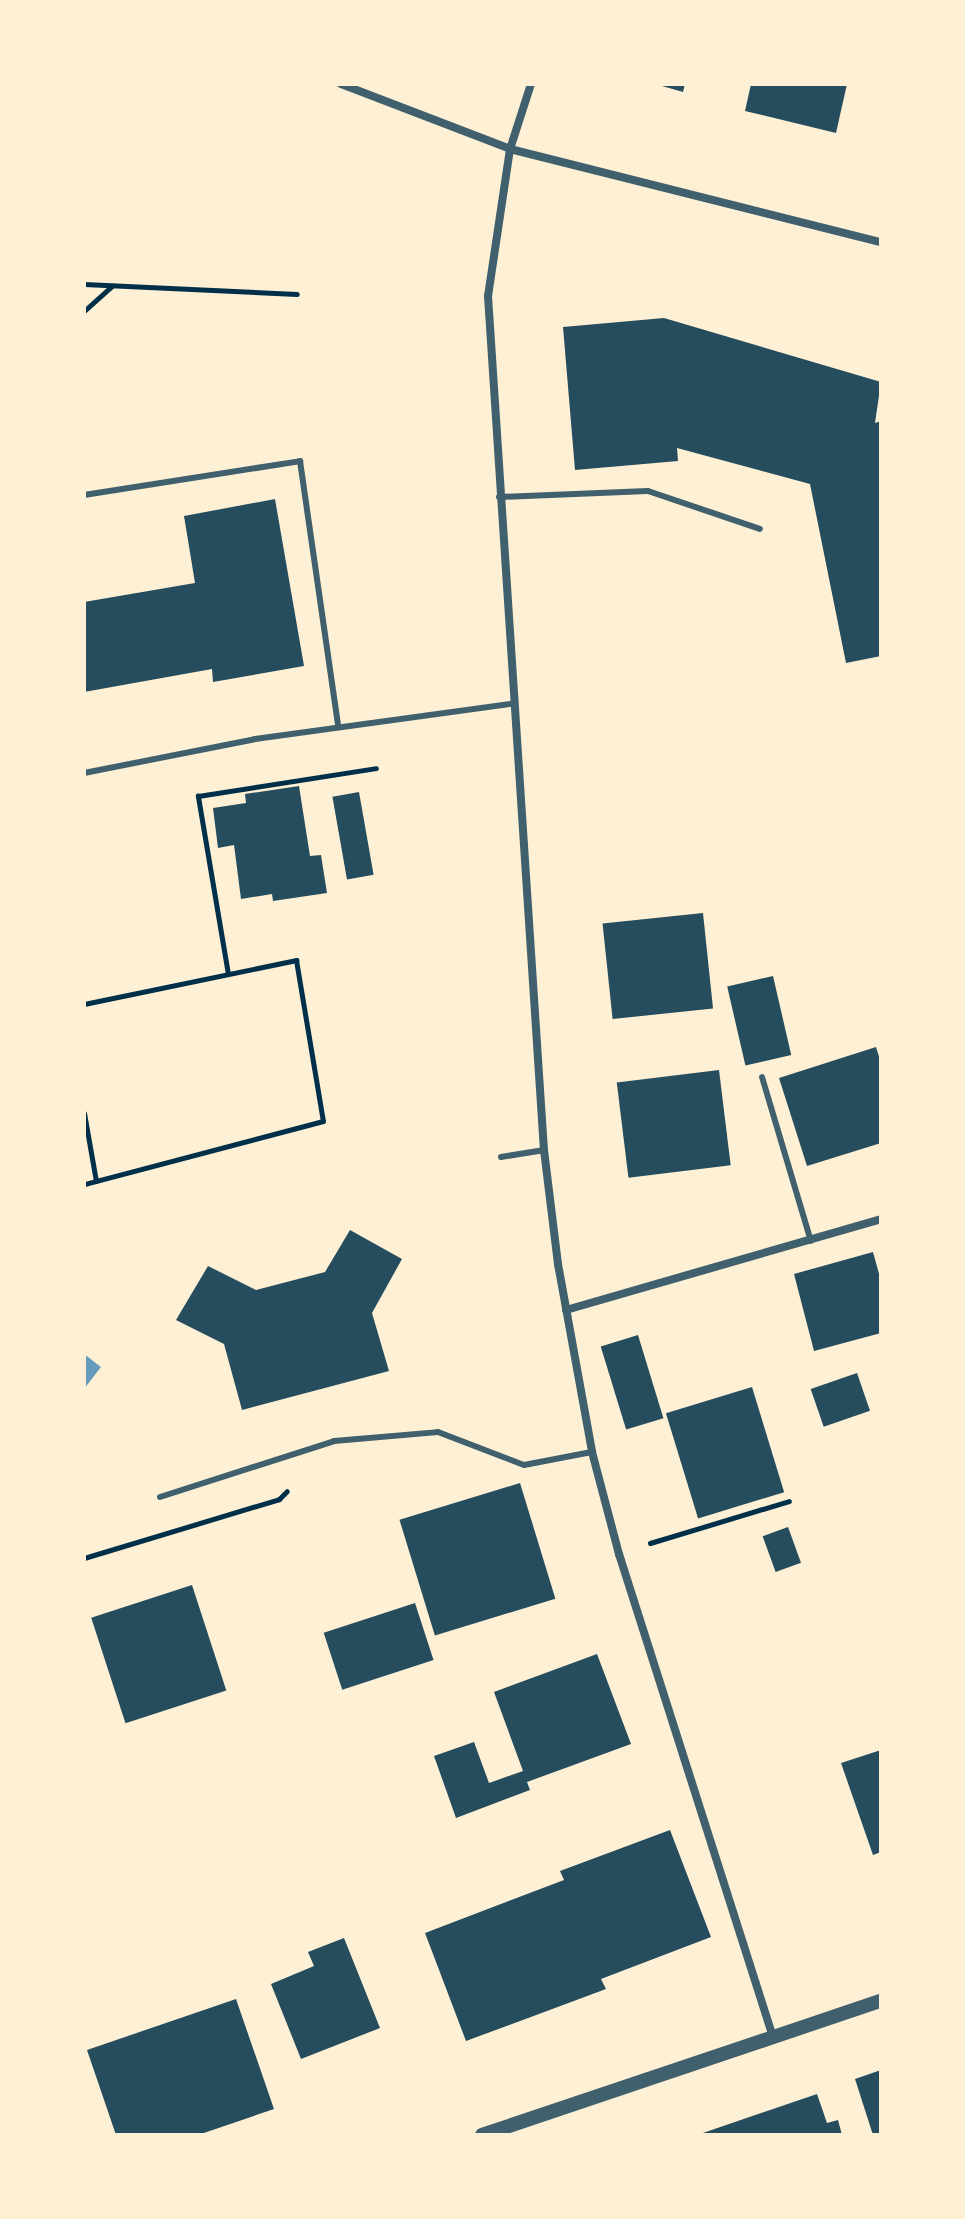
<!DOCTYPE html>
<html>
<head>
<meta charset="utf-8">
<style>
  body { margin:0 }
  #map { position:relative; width:965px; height:2219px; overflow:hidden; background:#fdf0d5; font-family:"Public Sans",sans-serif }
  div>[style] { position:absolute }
  .water>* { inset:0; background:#669bbc }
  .building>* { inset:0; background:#264d5e; transform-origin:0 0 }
  .path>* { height:5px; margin:-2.5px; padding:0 2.5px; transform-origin:2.5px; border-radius:2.5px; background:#003049 }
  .service>* { height:6px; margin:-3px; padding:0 3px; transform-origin:3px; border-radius:3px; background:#3f606c }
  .minor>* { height:8px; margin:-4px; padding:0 4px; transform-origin:4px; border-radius:4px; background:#3f606c }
  .tertiary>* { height:14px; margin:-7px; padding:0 7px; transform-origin:7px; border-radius:7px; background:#3f606c }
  span { translate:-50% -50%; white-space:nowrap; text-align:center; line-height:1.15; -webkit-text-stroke:8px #fdf0d5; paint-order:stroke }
  .frame { position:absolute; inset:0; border:86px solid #fdf0d5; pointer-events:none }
</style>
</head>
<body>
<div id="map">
  <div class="water">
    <i style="clip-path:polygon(84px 1354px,101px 1367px,84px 1389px)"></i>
  </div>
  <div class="building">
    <i style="clip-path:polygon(655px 84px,685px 84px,683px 92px)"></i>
    <i style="clip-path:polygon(751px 84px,847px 84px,836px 133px,745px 111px)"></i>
    <i style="clip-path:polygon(664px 318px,881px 382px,875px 423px,881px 421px,881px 656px,846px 663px,810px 484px,677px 448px,678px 461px,575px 470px,563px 327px)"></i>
    <i style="clip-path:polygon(275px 499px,304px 666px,213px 682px,212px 669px,84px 692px,84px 602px,195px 583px,184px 516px)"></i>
    <i style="clip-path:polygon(299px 786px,310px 856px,321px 855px,327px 893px,273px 901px,272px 894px,241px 899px,234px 845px,218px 848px,213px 808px,246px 803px,245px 794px)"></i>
    <i style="left:359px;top:792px;width:84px;height:27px;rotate:80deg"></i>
    <i style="left:703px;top:913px;width:96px;height:101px;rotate:84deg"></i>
    <i style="left:773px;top:976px;width:81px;height:47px;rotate:77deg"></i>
    <i style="clip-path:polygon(876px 1047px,881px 1063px,881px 1143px,807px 1166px,779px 1078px)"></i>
    <i style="left:719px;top:1070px;width:96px;height:103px;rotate:83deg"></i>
    <i style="clip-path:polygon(350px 1230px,402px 1259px,372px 1313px,389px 1371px,242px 1410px,224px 1344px,176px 1320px,208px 1266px,256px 1290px,325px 1272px)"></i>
    <i style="clip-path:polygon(873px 1252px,881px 1281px,881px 1333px,814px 1351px,794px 1274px)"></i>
    <i style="left:638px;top:1335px;width:87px;height:39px;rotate:73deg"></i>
    <i style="left:857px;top:1373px;width:40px;height:49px;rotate:71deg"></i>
    <i style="left:752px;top:1387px;width:110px;height:90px;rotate:73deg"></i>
    <i style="left:520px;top:1483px;width:121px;height:126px;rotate:73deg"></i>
    <i style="left:788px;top:1527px;width:38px;height:27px;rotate:70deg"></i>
    <i style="left:192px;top:1585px;width:111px;height:106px;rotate:72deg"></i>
    <i style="left:415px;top:1603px;width:60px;height:96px;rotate:72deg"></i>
    <i style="clip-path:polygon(597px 1654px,631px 1744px,527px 1782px,530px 1790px,456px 1818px,434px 1756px,474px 1742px,489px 1783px,523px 1771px,494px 1692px)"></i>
    <i style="clip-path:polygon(881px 1750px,881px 1852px,873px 1855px,841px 1763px)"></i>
    <i style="clip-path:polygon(670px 1830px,711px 1937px,601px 1979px,606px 1989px,466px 2041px,425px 1933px,564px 1880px,560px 1871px)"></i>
    <i style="clip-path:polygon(344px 1938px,380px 2028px,301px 2059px,271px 1984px,314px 1966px,308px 1952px)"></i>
    <i style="clip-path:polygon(236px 1999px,274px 2109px,198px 2135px,116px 2135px,87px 2050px)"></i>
    <i style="clip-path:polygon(881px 2070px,881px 2135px,873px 2135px,855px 2079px)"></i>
    <i style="clip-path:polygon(817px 2094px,827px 2123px,838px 2120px,842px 2135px,697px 2135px)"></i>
  </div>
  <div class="path">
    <i style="left:84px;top:284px;width:213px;rotate:2.7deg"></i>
    <i style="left:84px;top:311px;width:38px;rotate:-42deg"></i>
    <i style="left:228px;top:974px;width:181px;rotate:-99.6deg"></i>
    <i style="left:198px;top:796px;width:180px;rotate:-8.9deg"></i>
    <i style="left:84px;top:1004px;width:217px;rotate:-11.7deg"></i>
    <i style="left:296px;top:960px;width:163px;rotate:80.5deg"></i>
    <i style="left:323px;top:1121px;width:247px;rotate:165.2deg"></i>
    <i style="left:84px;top:1113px;width:69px;rotate:80deg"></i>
    <i style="left:650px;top:1543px;width:145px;rotate:-16.8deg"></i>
    <i style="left:84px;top:1558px;width:204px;rotate:-16.8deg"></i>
    <i style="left:279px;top:1499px;width:11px;rotate:-45deg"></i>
  </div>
  <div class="service">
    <i style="left:84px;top:495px;width:219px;rotate:-8.9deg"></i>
    <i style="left:300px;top:461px;width:268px;rotate:81.8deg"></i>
    <i style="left:499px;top:497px;width:149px;rotate:-2.3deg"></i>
    <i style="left:648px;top:491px;width:118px;rotate:18.7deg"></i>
    <i style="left:84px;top:773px;width:174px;rotate:-11.2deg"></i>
    <i style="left:255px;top:739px;width:259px;rotate:-7.8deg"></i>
    <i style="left:762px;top:1077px;width:171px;rotate:73.4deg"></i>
    <i style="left:501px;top:1157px;width:44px;rotate:-9.2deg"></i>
    <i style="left:160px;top:1497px;width:183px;rotate:-17.8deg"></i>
    <i style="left:334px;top:1441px;width:104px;rotate:-4.9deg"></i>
    <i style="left:438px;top:1432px;width:92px;rotate:21deg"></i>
    <i style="left:524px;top:1465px;width:69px;rotate:-10.8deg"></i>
  </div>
  <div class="minor">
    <i style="left:341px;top:84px;width:181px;rotate:21deg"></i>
    <i style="left:510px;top:149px;width:382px;rotate:14.1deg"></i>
    <i style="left:531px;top:84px;width:68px;rotate:107.9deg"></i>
    <i style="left:510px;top:149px;width:149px;rotate:98.5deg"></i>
    <i style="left:488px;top:296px;width:856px;rotate:86.25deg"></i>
    <i style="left:544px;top:1150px;width:115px;rotate:83deg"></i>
    <i style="left:558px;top:1264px;width:191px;rotate:79.7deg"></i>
    <i style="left:592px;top:1452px;width:106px;rotate:75.2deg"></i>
    <i style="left:619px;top:1554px;width:507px;rotate:72.32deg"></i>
    <i style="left:566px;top:1310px;width:328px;rotate:-16.1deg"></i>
  </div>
  <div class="tertiary">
    <i style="left:482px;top:2135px;width:421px;rotate:-18.6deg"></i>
  </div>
  <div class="frame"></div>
</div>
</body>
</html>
